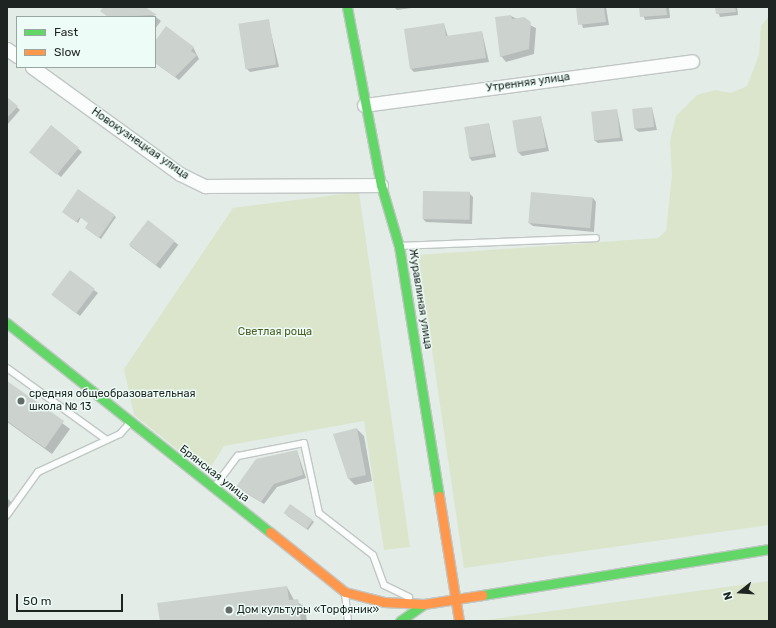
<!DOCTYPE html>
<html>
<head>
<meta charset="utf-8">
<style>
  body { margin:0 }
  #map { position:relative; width:776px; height:628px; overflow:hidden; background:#e4ece8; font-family:Rubik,sans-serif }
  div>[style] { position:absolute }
  .green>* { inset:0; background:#dae5cc }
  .shadow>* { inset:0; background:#0003; transform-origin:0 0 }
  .building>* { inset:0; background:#ccd2ce; transform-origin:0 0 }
  .roads { filter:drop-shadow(1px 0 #c1c7c5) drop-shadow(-1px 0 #c1c7c5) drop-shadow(0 1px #c1c7c5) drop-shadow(0 -1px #c1c7c5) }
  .lane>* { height:6px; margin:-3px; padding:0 3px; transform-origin:3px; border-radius:3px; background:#fbfcfc }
  .street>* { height:13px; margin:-6.5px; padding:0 6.5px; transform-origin:6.5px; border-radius:6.5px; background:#fbfcfc }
  .fast>* { height:9px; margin:-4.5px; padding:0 4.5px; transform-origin:4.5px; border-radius:4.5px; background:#63d668 }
  .slow>* { height:9px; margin:-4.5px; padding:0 4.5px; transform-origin:4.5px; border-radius:4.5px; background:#ff974d }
  .dots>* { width:11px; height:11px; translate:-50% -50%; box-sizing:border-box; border:2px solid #edfcf6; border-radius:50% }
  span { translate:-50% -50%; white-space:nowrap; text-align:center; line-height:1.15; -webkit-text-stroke:3px #edfcf6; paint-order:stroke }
  .street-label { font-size:11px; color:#1e2422 }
  .park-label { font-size:11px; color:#4c5d21 }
  .poi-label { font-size:11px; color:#1e2422 }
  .left { translate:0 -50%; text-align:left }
  .frame { position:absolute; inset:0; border:8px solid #1e2422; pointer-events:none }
  .legend { position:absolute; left:16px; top:16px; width:140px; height:52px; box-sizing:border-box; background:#edfcf6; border:1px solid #9aa6a1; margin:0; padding:5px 7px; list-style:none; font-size:12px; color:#1e2422 }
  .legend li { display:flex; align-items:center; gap:8px; height:20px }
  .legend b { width:20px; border:1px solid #9aa6a1 }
  .north { position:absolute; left:720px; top:572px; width:40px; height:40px; -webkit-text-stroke:3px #edfcf6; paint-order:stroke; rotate:253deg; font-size:11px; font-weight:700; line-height:16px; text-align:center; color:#1e2422 }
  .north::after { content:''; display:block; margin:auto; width:14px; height:18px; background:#1e2422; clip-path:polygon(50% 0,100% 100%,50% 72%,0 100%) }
  .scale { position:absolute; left:16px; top:594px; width:107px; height:18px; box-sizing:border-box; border:2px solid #1e2422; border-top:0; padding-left:5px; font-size:12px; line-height:14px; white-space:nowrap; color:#1e2422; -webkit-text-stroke:3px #edfcf6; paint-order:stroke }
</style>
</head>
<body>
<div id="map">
  <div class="green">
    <i style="clip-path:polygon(769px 16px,769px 525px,464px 568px,418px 255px,658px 238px,666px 231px,672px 175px,670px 141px,676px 116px,697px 95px,715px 90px,731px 93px,747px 86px,759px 55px,761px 26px)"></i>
    <i style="clip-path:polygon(359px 192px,410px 547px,384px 550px,364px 421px,224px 446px,207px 473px,134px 415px,124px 369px,233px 208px)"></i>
    <i style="clip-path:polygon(769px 581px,769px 621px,479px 621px)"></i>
  </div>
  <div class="shadow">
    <i style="clip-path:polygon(104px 7px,143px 7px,161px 21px,155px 29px,155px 17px,108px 17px)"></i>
    <i style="clip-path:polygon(394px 7px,419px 7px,397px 10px)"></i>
    <i style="clip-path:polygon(577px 7px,606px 7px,609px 25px,583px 28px)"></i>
    <i style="clip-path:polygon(640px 7px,669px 7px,670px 18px,645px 20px)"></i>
    <i style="clip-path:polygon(716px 7px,737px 7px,738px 15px,720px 17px)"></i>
    <i style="clip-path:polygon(511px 16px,536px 28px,534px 54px,506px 62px,501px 56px)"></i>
    <i style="clip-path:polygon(268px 20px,279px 67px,250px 72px,246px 68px)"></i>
    <i style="clip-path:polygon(444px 24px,448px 37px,482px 32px,489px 62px,414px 72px,411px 69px)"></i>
    <i style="clip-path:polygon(155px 43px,193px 47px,199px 59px,179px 80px,155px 63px)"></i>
    <i style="clip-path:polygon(7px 98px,20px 110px,7px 125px)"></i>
    <i style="clip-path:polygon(652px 108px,657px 130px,639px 132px,635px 129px)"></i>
    <i style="clip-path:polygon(617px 110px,623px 141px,598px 143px,594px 140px)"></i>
    <i style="clip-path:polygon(541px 118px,549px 151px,522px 156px,518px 152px)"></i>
    <i style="clip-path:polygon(489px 124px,496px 157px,472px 161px,469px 157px)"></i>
    <i style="clip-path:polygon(51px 126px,82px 152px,61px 177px,34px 155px)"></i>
    <i style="clip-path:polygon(78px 190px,116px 217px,101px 239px,87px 229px,89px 223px,81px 217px,78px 223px,64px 213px)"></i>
    <i style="clip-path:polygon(469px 193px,473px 197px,472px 224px,426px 222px,423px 219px)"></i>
    <i style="clip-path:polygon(532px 193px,593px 198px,596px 202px,594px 232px,533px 226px,529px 223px)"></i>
    <i style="left:148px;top:222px;width:38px;height:30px;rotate:37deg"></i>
    <i style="clip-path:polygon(94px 290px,98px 293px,80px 316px,53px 295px)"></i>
    <i style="clip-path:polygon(7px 382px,70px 429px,52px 454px,7px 422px)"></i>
    <i style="clip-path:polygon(357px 429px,364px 436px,372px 481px,355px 485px,348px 478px)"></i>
    <i style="clip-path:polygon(297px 451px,306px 478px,277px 487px,264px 504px,241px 490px)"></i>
    <i style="clip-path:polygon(7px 498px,17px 508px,7px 522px)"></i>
    <i style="clip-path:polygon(286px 515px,313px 521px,314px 522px,308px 530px)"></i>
    <i style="clip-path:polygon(287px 587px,294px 600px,305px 607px,307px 621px,161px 621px)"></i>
  </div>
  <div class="building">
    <i style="clip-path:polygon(103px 7px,145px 7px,157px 15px,108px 17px,100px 11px)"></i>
    <i style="clip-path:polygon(576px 7px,604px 7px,606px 22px,578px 25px)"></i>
    <i style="clip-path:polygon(639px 7px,666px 7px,667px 15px,640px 17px)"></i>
    <i style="clip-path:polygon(715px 7px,735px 7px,736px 12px,716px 14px)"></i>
    <i style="clip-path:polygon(511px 15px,512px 19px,524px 17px,531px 22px,529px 49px,500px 57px,495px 17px)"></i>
    <i style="left:269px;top:19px;width:46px;height:31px;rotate:81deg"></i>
    <i style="clip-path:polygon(444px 23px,446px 36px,482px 31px,486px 58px,410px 69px,404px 29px)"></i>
    <i style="clip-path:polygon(166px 26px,194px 47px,191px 51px,197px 55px,175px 77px,155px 63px,155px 41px)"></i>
    <i style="clip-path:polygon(7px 97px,18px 106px,7px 118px)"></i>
    <i style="left:652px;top:107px;width:20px;height:20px;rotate:84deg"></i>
    <i style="left:617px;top:109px;width:29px;height:26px;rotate:84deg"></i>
    <i style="left:541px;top:116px;width:32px;height:29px;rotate:81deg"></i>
    <i style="left:489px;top:123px;width:31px;height:25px;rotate:81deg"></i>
    <i style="left:51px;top:125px;width:36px;height:35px;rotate:39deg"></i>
    <i style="clip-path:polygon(78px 189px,115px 215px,99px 238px,85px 228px,88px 223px,80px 217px,76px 222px,62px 212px)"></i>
    <i style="left:423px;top:191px;width:47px;height:28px;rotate:1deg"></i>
    <i style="left:531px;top:192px;width:62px;height:31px;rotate:5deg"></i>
    <i style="left:148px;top:220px;width:34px;height:31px;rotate:38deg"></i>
    <i style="left:70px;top:270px;width:31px;height:31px;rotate:37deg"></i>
    <i style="clip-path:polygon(7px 381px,64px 421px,45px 448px,7px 421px)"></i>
    <i style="clip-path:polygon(357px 428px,366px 475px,348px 479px,333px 434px)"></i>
    <i style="clip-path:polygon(297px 450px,303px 475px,274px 484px,261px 502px,236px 487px,256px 459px)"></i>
    <i style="left:290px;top:504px;width:28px;height:11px;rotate:35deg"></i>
    <i style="clip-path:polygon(287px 586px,289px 600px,298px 599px,301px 621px,160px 621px,157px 603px)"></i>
  </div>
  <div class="roads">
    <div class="lane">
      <i style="left:401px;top:246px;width:195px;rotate:-2.3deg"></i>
      <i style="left:7px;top:368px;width:123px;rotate:35.8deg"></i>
      <i style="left:215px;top:486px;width:38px;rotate:-53deg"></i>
      <i style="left:238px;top:456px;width:67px;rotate:-11.1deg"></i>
      <i style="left:304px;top:443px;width:72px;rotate:77.9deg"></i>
      <i style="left:319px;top:513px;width:68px;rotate:37.9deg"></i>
      <i style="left:373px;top:555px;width:32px;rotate:70deg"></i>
      <i style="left:384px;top:585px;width:28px;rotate:26deg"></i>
      <i style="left:7px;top:515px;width:53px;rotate:-54.2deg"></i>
      <i style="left:38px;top:472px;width:90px;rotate:-24.9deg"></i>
      <i style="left:120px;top:434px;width:15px;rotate:-48deg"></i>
      <i style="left:345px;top:593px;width:28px;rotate:84deg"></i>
    </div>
    <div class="street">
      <i style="left:7px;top:49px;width:12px;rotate:35deg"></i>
      <i style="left:32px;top:67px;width:183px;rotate:35.9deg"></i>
      <i style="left:180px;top:174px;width:28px;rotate:26deg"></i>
      <i style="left:205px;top:186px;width:176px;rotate:-0.3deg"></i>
      <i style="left:364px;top:105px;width:331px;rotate:-7.6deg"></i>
    </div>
    <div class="fast">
      <i style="left:347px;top:7px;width:181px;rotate:79.2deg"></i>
      <i style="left:381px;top:185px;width:64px;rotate:73.6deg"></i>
      <i style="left:399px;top:246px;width:253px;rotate:80.9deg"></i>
      <i style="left:7px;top:323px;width:336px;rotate:38.5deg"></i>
      <i style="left:482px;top:595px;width:291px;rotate:-9.1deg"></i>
      <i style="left:400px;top:621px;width:29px;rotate:-35deg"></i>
    </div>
    <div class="slow">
      <i style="left:439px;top:496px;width:127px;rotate:80.9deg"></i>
      <i style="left:270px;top:532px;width:96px;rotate:38.7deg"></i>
      <i style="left:345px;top:592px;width:40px;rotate:14.4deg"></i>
      <i style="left:384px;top:602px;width:40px;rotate:2.9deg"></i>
      <i style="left:424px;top:604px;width:59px;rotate:-8.8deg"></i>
    </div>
  </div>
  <div class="dots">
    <i style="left:21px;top:401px;background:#636a67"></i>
    <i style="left:229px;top:610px;background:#636a67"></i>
  </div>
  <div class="street-label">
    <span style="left:528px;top:83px;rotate:-8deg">Утренняя улица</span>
    <span style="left:140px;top:144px;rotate:35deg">Новокузнецкая улица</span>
    <span style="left:420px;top:299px;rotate:81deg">Журавлиная улица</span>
    <span style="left:214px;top:474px;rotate:38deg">Брянская улица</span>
  </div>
  <div class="park-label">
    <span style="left:275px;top:332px">Светлая роща</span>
  </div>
  <div class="poi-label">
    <span class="left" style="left:29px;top:401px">средняя общеобразовательная<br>школа № 13</span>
    <span class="left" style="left:237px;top:610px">Дом культуры «Торфяник»</span>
  </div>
  <div class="frame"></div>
  <ul class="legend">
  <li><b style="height:5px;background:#63d668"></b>Fast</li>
  <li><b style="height:5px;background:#ff974d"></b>Slow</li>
  </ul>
  <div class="north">N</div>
  <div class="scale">50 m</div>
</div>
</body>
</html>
